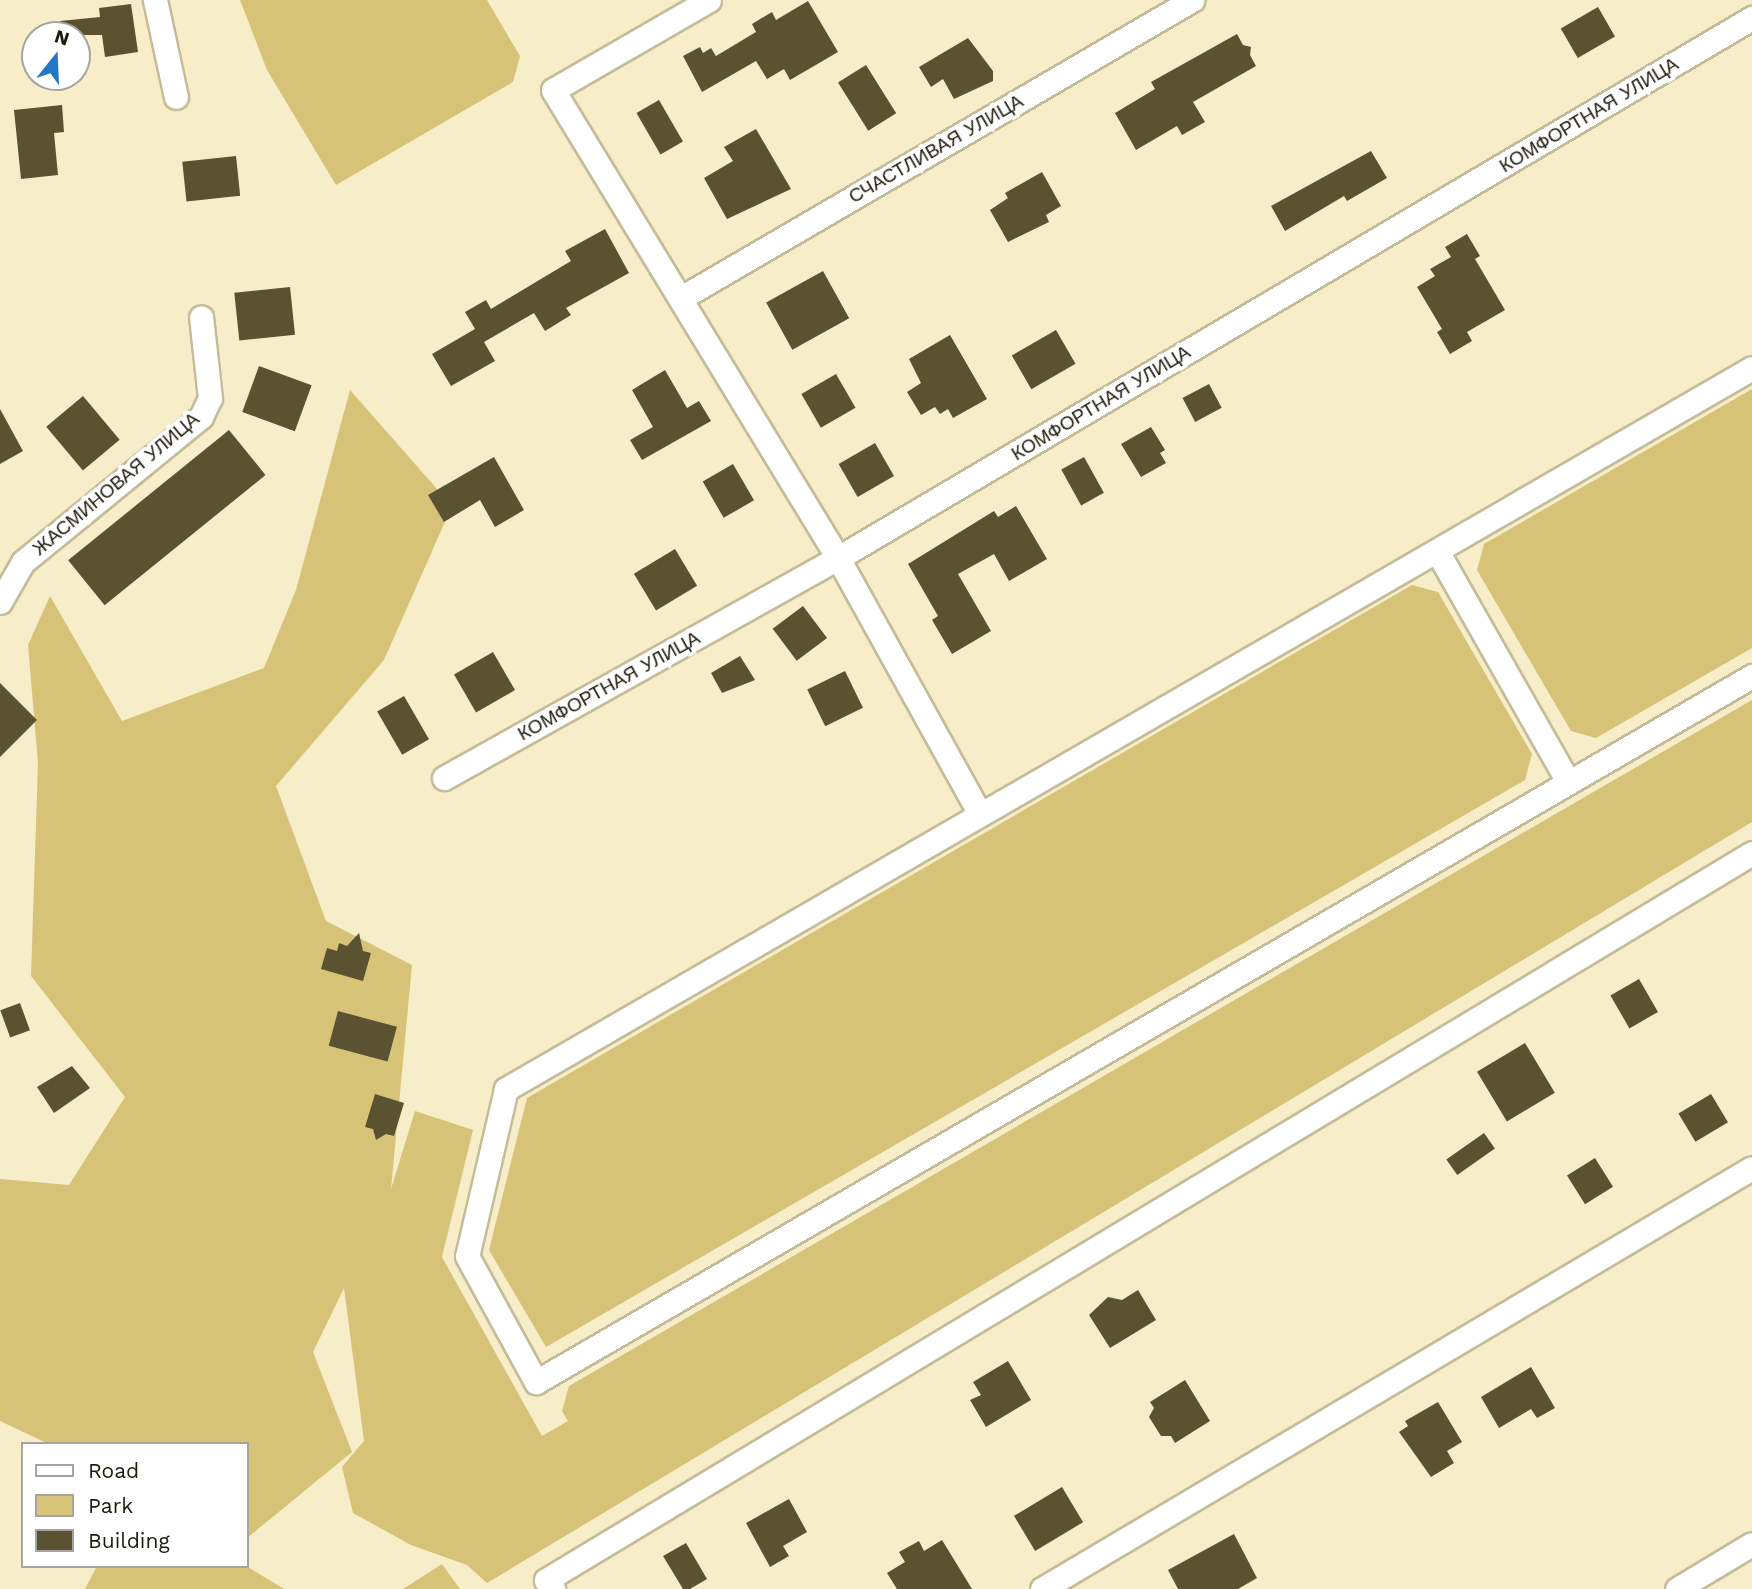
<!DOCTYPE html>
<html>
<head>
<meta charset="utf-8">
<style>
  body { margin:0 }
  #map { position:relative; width:1752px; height:1589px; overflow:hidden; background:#f7edc8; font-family:"Work Sans",sans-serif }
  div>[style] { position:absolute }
  .green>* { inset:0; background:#d6c378 }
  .building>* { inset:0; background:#5a5231; transform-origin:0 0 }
  .roads { filter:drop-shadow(2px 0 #c4bc98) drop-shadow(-2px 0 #c4bc98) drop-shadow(0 2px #c4bc98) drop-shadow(0 -2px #c4bc98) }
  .minor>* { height:23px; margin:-11.5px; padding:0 11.5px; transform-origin:11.5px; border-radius:11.5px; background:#fff }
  span { translate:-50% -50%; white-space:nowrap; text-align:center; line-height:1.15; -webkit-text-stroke:7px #fff; paint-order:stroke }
  .street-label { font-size:19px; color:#1e1b0d }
  .legend { position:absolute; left:21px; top:1442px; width:228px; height:126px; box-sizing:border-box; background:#fff; border:2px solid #a5a49e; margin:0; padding:9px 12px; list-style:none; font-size:21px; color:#1e1b0d }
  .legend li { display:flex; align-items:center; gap:14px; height:35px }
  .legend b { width:35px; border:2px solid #a5a49e }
  .north { position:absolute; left:21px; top:21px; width:70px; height:70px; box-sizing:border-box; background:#fff; border:2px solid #a5a49e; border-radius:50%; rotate:18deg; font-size:19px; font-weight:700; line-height:28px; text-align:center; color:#1e1b0d }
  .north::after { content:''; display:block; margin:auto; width:24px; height:32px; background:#2278c6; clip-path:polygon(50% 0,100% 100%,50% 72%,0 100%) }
</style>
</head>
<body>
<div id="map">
  <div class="green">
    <i style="clip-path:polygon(240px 0,487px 0,520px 56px,513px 82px,336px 185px,267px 70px)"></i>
    <i style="clip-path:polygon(1752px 389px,1752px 648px,1596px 738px,1571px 731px,1477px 570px,1484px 544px)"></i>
    <i style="clip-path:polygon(350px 390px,452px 506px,384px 660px,276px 786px,326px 921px,412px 965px,391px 1189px,415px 1111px,473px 1130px,442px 1257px,542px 1436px,568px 1421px,562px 1411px,569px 1386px,1752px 700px,1752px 822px,487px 1583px,467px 1565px,411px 1545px,353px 1513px,342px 1467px,364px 1441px,344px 1288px,313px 1352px,352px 1452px,247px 1538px,247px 1444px,49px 1444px,0 1421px,0 1179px,69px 1185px,125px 1097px,31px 976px,38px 763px,28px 645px,50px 596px,122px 721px,264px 668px,296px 590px)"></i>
    <i style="clip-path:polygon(1412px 585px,1438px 592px,1532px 754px,1525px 780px,546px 1347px,489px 1250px,527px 1098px)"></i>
    <i style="clip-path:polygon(442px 1564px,460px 1589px,403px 1589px)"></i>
    <i style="clip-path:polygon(97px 1566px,246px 1566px,284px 1589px,85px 1589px)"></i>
  </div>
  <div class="building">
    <i style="clip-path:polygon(808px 1px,838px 52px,790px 80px,784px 69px,767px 79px,756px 61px,702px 92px,683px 56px,700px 47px,703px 53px,711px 48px,716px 56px,756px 32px,752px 24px,772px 12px,776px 20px)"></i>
    <i style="clip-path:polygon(131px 4px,138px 52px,105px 57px,102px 35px,61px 35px,60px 21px,100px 17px,99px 8px)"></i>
    <i style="left:1598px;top:7px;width:34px;height:43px;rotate:60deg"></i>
    <i style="clip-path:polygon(1237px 34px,1243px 45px,1251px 47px,1250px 55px,1256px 66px,1193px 102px,1205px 122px,1182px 135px,1177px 126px,1136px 150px,1115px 113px,1155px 89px,1151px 82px)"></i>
    <i style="clip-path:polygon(968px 38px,993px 71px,993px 81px,954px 99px,943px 79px,931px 87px,919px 67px)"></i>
    <i style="left:866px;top:65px;width:57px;height:33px;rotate:58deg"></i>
    <i style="left:659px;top:100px;width:48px;height:26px;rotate:60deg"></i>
    <i style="clip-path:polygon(62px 105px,64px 132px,54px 133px,58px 175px,21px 179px,14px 110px)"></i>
    <i style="clip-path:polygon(756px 129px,791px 189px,727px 219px,704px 178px,733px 161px,724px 147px)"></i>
    <i style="clip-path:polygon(1371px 151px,1387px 178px,1347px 201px,1344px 196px,1285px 231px,1271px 206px)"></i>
    <i style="left:236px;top:156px;width:40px;height:54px;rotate:84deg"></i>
    <i style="clip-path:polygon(1042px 172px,1061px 206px,1046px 215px,1049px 222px,1008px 242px,990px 210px,1008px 198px,1005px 193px)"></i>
    <i style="clip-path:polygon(605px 229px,629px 273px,566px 308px,571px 315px,545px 331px,534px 313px,484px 342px,495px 361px,451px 386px,432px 354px,475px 329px,465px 312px,486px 300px,491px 309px,571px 261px,565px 251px)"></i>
    <i style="clip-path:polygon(1467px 234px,1480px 256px,1475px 259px,1505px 310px,1467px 332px,1472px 341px,1450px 354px,1437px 332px,1442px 329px,1417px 287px,1435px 276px,1430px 269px,1451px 257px,1445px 247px)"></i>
    <i style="left:823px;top:271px;width:54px;height:65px;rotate:61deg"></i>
    <i style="left:290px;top:287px;width:48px;height:56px;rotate:84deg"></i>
    <i style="left:1056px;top:330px;width:39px;height:51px;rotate:60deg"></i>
    <i style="clip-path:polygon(950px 335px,987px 399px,953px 418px,948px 409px,940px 414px,935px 407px,921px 415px,907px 392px,921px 383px,909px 359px)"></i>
    <i style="left:259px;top:366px;width:56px;height:49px;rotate:20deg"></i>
    <i style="clip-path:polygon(665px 370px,687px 408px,699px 401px,711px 421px,642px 460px,630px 440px,653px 427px,632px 390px)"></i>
    <i style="left:836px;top:374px;width:39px;height:40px;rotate:60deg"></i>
    <i style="left:1209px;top:384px;width:27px;height:30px;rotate:62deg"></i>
    <i style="left:83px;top:396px;width:57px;height:48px;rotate:50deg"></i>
    <i style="clip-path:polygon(0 409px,23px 451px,0 464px)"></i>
    <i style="clip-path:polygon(1151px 427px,1165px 450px,1160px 453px,1166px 463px,1141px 477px,1121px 444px)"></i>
    <i style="left:229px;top:430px;width:58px;height:207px;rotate:51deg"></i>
    <i style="left:875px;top:443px;width:38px;height:42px;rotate:60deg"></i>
    <i style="clip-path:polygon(494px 457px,524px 510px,495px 527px,480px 500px,444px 522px,428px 495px)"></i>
    <i style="left:1084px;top:457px;width:41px;height:26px;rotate:61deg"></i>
    <i style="left:733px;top:464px;width:42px;height:35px;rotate:60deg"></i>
    <i style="clip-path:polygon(1016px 506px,1047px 559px,1009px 581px,994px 554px,958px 574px,991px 631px,952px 654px,932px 620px,938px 616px,908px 564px,994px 511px,998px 517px)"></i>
    <i style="left:675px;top:549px;width:43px;height:48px;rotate:59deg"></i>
    <i style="left:803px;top:606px;width:40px;height:38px;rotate:53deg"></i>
    <i style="left:493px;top:652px;width:44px;height:45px;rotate:60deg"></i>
    <i style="clip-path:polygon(740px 656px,755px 680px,722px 693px,711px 673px)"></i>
    <i style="left:845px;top:671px;width:41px;height:42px;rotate:64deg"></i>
    <i style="clip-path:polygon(0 683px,37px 720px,0 757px)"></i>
    <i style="left:404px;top:696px;width:50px;height:31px;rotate:60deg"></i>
    <i style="clip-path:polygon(359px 933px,363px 951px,371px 953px,363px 981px,321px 969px,327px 948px,337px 951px,339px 943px,347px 946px)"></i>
    <i style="left:1639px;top:979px;width:38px;height:33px;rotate:60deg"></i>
    <i style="left:20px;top:1003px;width:29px;height:21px;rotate:70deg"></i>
    <i style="left:338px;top:1011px;width:61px;height:36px;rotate:15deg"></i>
    <i style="left:1525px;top:1043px;width:58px;height:56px;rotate:59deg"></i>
    <i style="clip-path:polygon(72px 1066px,90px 1088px,54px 1113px,37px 1087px)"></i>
    <i style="clip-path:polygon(375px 1094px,404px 1103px,394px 1136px,386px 1134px,376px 1140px,373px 1129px,365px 1127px)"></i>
    <i style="left:1711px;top:1094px;width:33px;height:38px;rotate:59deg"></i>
    <i style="left:1484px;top:1133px;width:19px;height:46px;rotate:55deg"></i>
    <i style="left:1595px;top:1158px;width:34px;height:33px;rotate:58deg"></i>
    <i style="clip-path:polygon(1138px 1290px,1156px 1320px,1110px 1348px,1089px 1315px,1108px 1297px,1122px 1300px)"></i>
    <i style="clip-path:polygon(1008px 1361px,1031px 1400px,986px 1427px,970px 1400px,981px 1395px,973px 1382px)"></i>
    <i style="clip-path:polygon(1531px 1367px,1555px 1408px,1537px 1418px,1531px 1409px,1499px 1428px,1481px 1397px)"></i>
    <i style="clip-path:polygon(1185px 1380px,1210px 1421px,1175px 1443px,1171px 1436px,1161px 1436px,1149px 1417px,1154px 1408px,1150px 1402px)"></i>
    <i style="clip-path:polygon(1438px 1402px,1462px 1442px,1447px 1451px,1454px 1463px,1431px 1477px,1399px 1432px,1408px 1426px,1405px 1421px)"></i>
    <i style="left:1062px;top:1487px;width:41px;height:56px;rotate:59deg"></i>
    <i style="clip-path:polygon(789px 1499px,807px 1532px,783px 1546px,789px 1556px,770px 1567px,746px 1523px)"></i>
    <i style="clip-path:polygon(1234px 1534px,1257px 1578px,1238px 1589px,1178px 1589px,1168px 1570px)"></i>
    <i style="clip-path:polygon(942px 1540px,972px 1589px,897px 1589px,887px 1573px,905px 1562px,899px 1552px,919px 1541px,924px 1551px)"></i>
    <i style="clip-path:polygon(686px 1543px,707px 1579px,690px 1589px,683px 1589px,663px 1556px)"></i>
  </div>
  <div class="roads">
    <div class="minor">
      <i style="left:155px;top:0;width:99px;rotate:77.8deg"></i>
      <i style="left:709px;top:0;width:180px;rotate:150deg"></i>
      <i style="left:553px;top:90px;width:548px;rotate:58.66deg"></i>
      <i style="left:838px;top:558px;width:293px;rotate:61deg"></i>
      <i style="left:681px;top:298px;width:592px;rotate:-30.25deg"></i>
      <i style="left:1752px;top:368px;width:1440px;rotate:149.94deg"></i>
      <i style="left:506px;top:1089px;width:171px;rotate:103.1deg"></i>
      <i style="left:467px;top:1256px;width:144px;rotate:61.3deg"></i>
      <i style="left:536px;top:1382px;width:1406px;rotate:-30.14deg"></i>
      <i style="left:1437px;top:551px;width:266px;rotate:60.4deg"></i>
      <i style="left:0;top:602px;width:46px;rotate:-60.1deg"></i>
      <i style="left:23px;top:562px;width:230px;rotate:-39.2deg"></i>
      <i style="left:201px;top:417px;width:21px;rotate:-65deg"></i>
      <i style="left:210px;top:398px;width:81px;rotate:-96.3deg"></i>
      <i style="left:444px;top:778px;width:451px;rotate:-29.2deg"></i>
      <i style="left:838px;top:558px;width:1062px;rotate:-30.58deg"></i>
      <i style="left:553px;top:1589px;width:11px;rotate:-128deg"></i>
      <i style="left:546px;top:1580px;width:1408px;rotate:-31.08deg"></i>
      <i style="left:1042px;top:1589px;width:825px;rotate:-30.67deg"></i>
      <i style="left:1677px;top:1589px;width:87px;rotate:-31deg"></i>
    </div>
  </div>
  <div class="street-label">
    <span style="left:1589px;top:115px;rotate:-31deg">КОМФОРТНАЯ УЛИЦА</span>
    <span style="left:936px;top:149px;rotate:-30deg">СЧАСТЛИВАЯ УЛИЦА</span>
    <span style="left:1101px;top:403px;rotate:-31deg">КОМФОРТНАЯ УЛИЦА</span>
    <span style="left:116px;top:484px;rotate:-40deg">ЖАСМИНОВАЯ УЛИЦА</span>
    <span style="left:609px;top:686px;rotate:-29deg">КОМФОРТНАЯ УЛИЦА</span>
  </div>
  <ul class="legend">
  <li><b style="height:9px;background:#fff"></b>Road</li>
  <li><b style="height:19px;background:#d6c378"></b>Park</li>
  <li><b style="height:19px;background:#5a5231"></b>Building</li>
  </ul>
  <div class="north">N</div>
</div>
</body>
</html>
